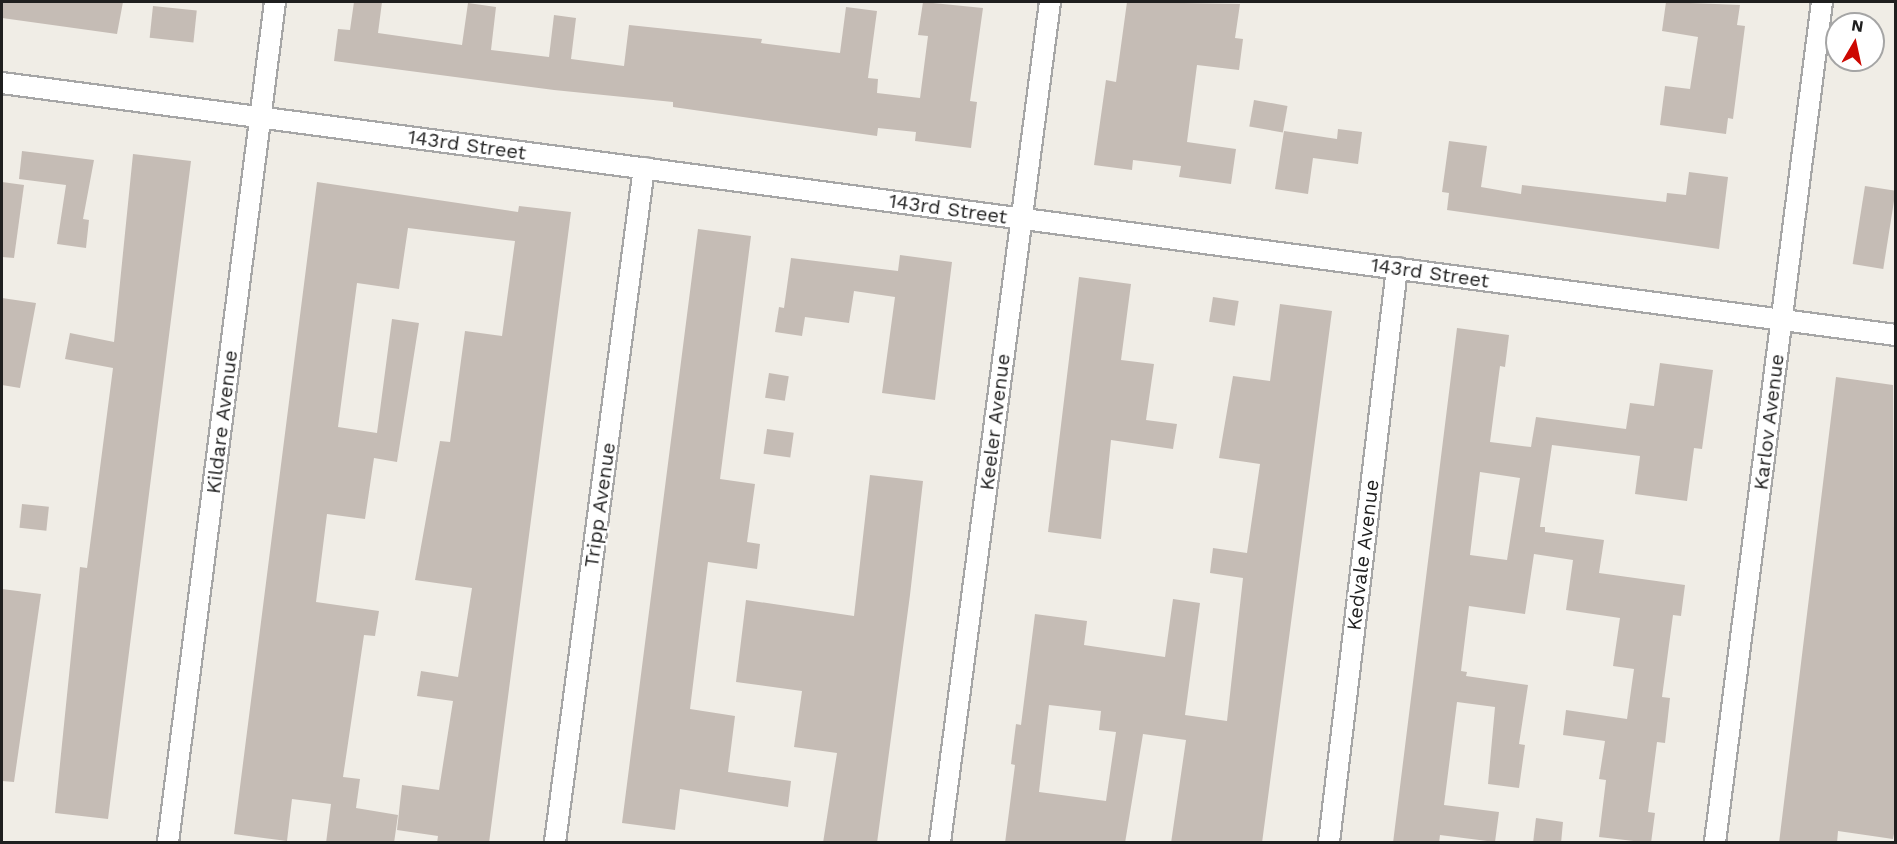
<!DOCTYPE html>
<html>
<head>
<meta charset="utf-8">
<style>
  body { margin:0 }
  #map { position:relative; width:1897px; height:844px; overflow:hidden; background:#f0ede6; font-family:"Work Sans",sans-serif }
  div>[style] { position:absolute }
  .building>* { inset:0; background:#c5bcb5; transform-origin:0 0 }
  .roads { filter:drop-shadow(2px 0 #a6a6a6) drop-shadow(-2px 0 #a6a6a6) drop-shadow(0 2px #a6a6a6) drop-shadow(0 -2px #a6a6a6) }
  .minor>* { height:20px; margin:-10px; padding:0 10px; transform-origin:10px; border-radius:10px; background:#fff }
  span { translate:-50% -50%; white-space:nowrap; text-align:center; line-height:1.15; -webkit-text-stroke:4.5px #fff; paint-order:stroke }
  .street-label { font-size:20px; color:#1f1f1f }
  .frame { position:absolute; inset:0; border:3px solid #1f1f1f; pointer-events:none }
  .north { position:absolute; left:1825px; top:12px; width:60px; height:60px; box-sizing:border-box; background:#fff; border:2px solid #a5a5a5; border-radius:50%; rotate:9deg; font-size:16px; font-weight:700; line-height:24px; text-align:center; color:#1f1f1f }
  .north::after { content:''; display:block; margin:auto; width:21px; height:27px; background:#cd0801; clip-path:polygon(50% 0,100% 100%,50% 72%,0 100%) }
</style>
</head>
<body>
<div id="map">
  <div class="building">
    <i style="clip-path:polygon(2px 2px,123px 2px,117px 34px,2px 18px)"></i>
    <i style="clip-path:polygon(354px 2px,382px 2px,378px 33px,462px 45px,468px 3px,496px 7px,491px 50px,549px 57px,554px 15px,576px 18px,571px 59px,624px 66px,629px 25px,762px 39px,761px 43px,840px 53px,846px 7px,877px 11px,868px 78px,878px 79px,877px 93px,920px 98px,928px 36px,918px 35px,923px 2px,983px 8px,970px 101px,977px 102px,971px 148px,915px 141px,916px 132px,878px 128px,877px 136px,673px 107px,673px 102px,554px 90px,334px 61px,338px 29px,350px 30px)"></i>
    <i style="clip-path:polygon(1127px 2px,1240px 4px,1235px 38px,1243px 39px,1239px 70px,1197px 65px,1187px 142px,1236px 149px,1231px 184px,1179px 177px,1181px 166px,1133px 160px,1132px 170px,1094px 165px,1106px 80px,1116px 82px)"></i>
    <i style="clip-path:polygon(1666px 2px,1740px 5px,1737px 25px,1745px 26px,1733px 119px,1728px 118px,1726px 134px,1660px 125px,1665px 86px,1690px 89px,1698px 37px,1662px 31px)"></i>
    <i style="left:153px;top:6px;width:44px;height:32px;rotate:6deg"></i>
    <i style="left:1254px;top:100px;width:34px;height:27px;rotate:10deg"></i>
    <i style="clip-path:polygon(1338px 129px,1362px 132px,1358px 164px,1313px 158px,1308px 194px,1275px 189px,1284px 131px,1337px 139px)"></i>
    <i style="clip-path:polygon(1449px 141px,1487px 146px,1481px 187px,1521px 194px,1522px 185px,1666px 202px,1667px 193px,1686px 195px,1689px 172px,1728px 177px,1719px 249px,1447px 210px,1449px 193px,1442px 192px)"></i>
    <i style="clip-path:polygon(22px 151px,94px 160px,83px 219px,89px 220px,86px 248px,57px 244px,66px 185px,19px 179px)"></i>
    <i style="clip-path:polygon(133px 154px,191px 161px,108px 819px,55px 813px,80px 567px,87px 568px,113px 368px,65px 359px,70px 333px,114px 342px)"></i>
    <i style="clip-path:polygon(2px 182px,24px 185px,14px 258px,2px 257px)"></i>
    <i style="clip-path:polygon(317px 182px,518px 212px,519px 206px,571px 212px,489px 843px,437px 843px,438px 836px,397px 830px,402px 785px,439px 790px,453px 701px,417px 696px,421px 671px,458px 677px,472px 588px,415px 580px,440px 441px,450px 442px,465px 331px,502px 336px,515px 241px,408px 228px,399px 289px,357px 283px,338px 427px,377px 433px,392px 319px,419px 323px,397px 462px,374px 458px,365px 519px,327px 514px,316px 602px,379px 611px,375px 636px,364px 635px,343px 777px,360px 779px,356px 808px,398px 815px,394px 843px,326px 843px,331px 804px,292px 799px,287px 841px,234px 834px)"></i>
    <i style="left:1865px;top:186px;width:31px;height:79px;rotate:9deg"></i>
    <i style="clip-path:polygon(698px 229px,751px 236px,720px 479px,755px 484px,747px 542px,760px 544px,757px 569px,708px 562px,690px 709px,735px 716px,728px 772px,791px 781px,788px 807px,680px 789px,675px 830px,622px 823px)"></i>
    <i style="clip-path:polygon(900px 255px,952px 262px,935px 400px,882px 393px,895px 297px,854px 291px,849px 323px,805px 317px,802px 336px,775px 332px,779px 307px,784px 308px,791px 258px,898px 271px)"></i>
    <i style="clip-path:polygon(1079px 277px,1131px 284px,1121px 360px,1154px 364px,1146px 420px,1177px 424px,1173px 449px,1111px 440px,1101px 539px,1048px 532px)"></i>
    <i style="left:1213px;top:297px;width:26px;height:25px;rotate:9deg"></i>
    <i style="clip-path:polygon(2px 298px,36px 303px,20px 388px,2px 385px)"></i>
    <i style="clip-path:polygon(evenodd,1280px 304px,1332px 311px,1262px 843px,1171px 843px,1186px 740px,1143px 734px,1125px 843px,1005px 843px,1015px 765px,1011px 764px,1016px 724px,1021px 725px,1035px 614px,1087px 621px,1084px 645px,1165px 657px,1173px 599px,1200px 603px,1185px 715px,1227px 721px,1243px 578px,1210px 573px,1213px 548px,1247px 553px,1260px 464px,1219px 458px,1233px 376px,1270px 381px,1280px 304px,1049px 705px,1101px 711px,1099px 730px,1116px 732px,1106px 801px,1039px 792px,1049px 705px)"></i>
    <i style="clip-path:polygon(evenodd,1457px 328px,1509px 335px,1505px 367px,1500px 366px,1490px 442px,1531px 447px,1536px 417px,1626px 429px,1630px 403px,1654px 406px,1660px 363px,1713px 370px,1702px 449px,1694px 448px,1687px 501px,1635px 494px,1640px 456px,1552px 445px,1540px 527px,1545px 527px,1545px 532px,1604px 540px,1599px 573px,1685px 585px,1681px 616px,1673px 615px,1662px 697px,1670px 698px,1665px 743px,1657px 742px,1648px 812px,1655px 813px,1651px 843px,1599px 837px,1606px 780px,1599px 779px,1605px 741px,1563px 735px,1566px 710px,1627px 719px,1634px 669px,1613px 666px,1620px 618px,1566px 610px,1573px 560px,1534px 554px,1525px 614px,1469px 606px,1461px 671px,1467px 672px,1466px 676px,1528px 685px,1519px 744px,1525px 745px,1519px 788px,1488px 784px,1495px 707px,1457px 702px,1444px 805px,1499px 812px,1495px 842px,1440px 835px,1439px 843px,1393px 843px,1457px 328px,1480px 472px,1520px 478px,1507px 560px,1470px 555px,1480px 472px)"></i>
    <i style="left:769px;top:373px;width:20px;height:25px;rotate:9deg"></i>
    <i style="clip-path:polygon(1836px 377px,1893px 385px,1896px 823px,1893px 839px,1838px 831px,1837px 843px,1779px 843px)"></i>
    <i style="left:767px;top:429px;width:27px;height:25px;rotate:8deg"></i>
    <i style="clip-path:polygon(870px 475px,923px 481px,910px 595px,877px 843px,823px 843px,837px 753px,794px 747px,802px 691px,736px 682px,743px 625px,746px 600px,854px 616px)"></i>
    <i style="left:22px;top:504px;width:27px;height:24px;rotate:6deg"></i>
    <i style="clip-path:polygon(2px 589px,41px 594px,14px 782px,2px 781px)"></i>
    <i style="clip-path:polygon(1536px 818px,1563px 822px,1561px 843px,1533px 843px)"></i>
  </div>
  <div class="roads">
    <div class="minor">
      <i style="left:2px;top:83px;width:1911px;rotate:7.58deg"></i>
      <i style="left:168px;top:842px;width:847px;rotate:-82.74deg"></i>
      <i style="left:555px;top:842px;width:680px;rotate:-82.48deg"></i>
      <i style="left:940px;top:842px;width:847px;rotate:-82.54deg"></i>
      <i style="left:1329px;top:842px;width:578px;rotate:-83.24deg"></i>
      <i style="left:1715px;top:842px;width:847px;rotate:-82.74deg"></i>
    </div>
  </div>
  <div class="street-label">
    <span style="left:467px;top:145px;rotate:8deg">143rd Street</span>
    <span style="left:948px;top:209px;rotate:8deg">143rd Street</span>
    <span style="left:1430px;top:273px;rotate:8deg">143rd Street</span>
    <span style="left:222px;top:422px;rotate:-83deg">Kildare Avenue</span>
    <span style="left:995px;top:422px;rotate:-83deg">Keeler Avenue</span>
    <span style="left:1769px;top:422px;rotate:-83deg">Karlov Avenue</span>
    <span style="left:600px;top:505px;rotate:-82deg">Tripp Avenue</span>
    <span style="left:1363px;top:555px;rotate:-83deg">Kedvale Avenue</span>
  </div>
  <div class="frame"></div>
  <div class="north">N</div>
</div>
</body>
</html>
